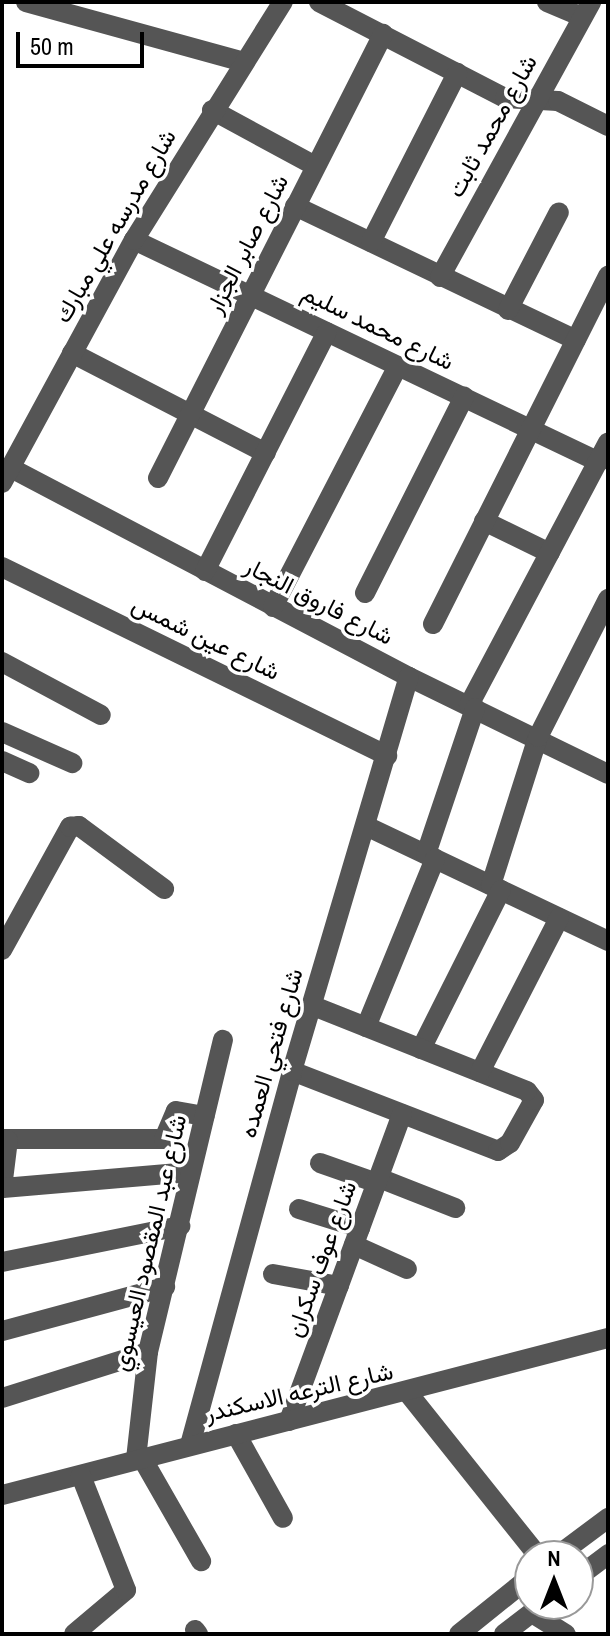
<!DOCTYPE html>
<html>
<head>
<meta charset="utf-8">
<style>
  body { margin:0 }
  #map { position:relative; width:610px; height:1636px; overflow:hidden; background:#fff; font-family:"Archivo Narrow",Vazirmatn,sans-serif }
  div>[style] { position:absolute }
  .minor>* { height:20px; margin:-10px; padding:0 10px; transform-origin:10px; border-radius:10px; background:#555 }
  span { translate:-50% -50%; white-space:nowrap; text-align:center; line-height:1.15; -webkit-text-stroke:7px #fff; paint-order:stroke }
  .street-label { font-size:24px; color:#000 }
  .frame { position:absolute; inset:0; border:4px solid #000; pointer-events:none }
  .north { position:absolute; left:514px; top:1540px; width:80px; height:80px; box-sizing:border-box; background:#fff; border:2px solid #999; border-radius:50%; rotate:0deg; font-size:22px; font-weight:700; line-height:32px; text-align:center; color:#000 }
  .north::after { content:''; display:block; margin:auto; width:28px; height:36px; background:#000; clip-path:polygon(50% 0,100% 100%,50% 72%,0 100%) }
  .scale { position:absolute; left:16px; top:32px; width:128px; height:36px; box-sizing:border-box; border:4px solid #000; border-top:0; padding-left:10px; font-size:24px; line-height:28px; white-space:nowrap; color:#000; -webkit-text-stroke:6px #fff; paint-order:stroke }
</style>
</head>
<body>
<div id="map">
  <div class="minor">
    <i style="left:26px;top:2px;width:226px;rotate:15.4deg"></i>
    <i style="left:319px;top:2px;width:209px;rotate:27.3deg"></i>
    <i style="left:505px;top:98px;width:53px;rotate:3.2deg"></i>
    <i style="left:558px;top:101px;width:56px;rotate:26.6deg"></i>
    <i style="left:547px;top:2px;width:38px;rotate:23deg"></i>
    <i style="left:212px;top:110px;width:117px;rotate:28.5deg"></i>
    <i style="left:295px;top:206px;width:311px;rotate:25.5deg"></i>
    <i style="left:134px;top:240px;width:515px;rotate:25.52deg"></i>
    <i style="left:371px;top:242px;width:190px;rotate:-63deg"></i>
    <i style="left:440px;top:277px;width:314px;rotate:-61.2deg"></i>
    <i style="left:508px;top:310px;width:110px;rotate:-62.5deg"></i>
    <i style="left:72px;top:353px;width:218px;rotate:27.3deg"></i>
    <i style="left:9px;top:467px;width:452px;rotate:27.7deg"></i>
    <i style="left:409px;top:677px;width:221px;rotate:26deg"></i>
    <i style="left:158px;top:478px;width:498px;rotate:-63.1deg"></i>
    <i style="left:2px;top:483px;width:277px;rotate:-61.5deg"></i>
    <i style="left:134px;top:240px;width:281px;rotate:-58deg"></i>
    <i style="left:484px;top:521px;width:73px;rotate:25.9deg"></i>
    <i style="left:2px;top:567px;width:429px;rotate:26.1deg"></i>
    <i style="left:205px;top:571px;width:268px;rotate:-63deg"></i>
    <i style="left:365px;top:593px;width:220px;rotate:-63.2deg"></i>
    <i style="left:273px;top:607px;width:271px;rotate:-62.6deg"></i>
    <i style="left:433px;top:624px;width:390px;rotate:-63.3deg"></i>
    <i style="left:2px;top:662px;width:112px;rotate:28.2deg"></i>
    <i style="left:469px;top:705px;width:297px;rotate:-62.1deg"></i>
    <i style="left:2px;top:732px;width:77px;rotate:23.9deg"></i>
    <i style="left:2px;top:761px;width:30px;rotate:24deg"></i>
    <i style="left:366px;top:826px;width:268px;rotate:25.4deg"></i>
    <i style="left:426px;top:854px;width:154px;rotate:-71.4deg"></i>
    <i style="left:491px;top:885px;width:155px;rotate:-72.4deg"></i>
    <i style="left:538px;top:737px;width:155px;rotate:-63.1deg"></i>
    <i style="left:2px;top:950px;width:141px;rotate:-61.1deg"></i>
    <i style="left:70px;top:827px;width:9px;rotate:-6deg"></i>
    <i style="left:79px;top:826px;width:106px;rotate:36.5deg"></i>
    <i style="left:366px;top:1027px;width:182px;rotate:-67.7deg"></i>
    <i style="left:421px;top:1049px;width:178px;rotate:-63.3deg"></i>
    <i style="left:292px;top:1071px;width:221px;rotate:21.2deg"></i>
    <i style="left:498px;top:1151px;width:14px;rotate:-34deg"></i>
    <i style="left:510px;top:1143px;width:49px;rotate:-60.8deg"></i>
    <i style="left:534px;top:1100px;width:11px;rotate:-128deg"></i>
    <i style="left:527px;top:1091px;width:232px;rotate:-158.3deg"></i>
    <i style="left:480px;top:1072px;width:173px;rotate:-62.8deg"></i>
    <i style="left:2px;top:1139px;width:162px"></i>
    <i style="left:164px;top:1139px;width:30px;rotate:-67deg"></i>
    <i style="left:176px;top:1111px;width:29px;rotate:10deg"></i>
    <i style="left:320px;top:1163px;width:60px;rotate:19.3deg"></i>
    <i style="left:379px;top:1178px;width:82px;rotate:21.5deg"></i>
    <i style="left:2px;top:1188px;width:48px;rotate:-82.9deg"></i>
    <i style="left:3px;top:1188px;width:188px;rotate:-4.9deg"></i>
    <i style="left:299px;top:1209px;width:64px;rotate:17.3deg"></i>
    <i style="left:354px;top:1245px;width:58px;rotate:24.4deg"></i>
    <i style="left:2px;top:1262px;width:182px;rotate:-11.4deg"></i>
    <i style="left:273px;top:1274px;width:67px;rotate:10.3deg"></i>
    <i style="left:2px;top:1331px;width:169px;rotate:-15.1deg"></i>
    <i style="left:408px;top:1393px;width:208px;rotate:51.4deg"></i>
    <i style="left:2px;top:1398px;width:153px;rotate:-17.5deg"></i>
    <i style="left:289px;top:1421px;width:327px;rotate:-69.8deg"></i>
    <i style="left:236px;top:1434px;width:96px;rotate:60.8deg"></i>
    <i style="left:190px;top:1445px;width:388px;rotate:-74.7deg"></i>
    <i style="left:292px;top:1071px;width:411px;rotate:-73.5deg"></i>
    <i style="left:142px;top:1458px;width:119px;rotate:60.2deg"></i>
    <i style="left:136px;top:1459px;width:108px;rotate:-83.6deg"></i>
    <i style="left:148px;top:1352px;width:321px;rotate:-76.5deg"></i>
    <i style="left:2px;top:1495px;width:626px;rotate:-14.52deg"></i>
    <i style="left:557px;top:1556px;width:64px;rotate:-36.7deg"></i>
    <i style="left:578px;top:1577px;width:38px;rotate:-37deg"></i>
    <i style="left:532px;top:1613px;width:40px;rotate:32deg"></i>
    <i style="left:195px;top:1630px;width:5px;rotate:53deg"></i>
    <i style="left:74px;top:1634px;width:68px;rotate:-40.2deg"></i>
    <i style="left:126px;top:1590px;width:123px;rotate:-111.5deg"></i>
    <i style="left:459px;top:1634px;width:91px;rotate:-38.8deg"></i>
    <i style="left:504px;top:1634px;width:49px;rotate:-37.6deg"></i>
  </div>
  <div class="street-label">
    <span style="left:492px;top:126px;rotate:-61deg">شارع محمد ثابت</span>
    <span style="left:115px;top:226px;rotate:-60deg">شارع مدرسه علي مبارك</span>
    <span style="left:247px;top:244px;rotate:-63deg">شارع صابر الجزار</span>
    <span style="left:378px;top:327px;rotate:26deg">شارع محمد سليم</span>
    <span style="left:319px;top:601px;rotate:27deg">شارع فاروق النجار</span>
    <span style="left:206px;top:638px;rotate:26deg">شارع عين شمس</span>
    <span style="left:271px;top:1053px;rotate:-74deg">شارع فتحي العمده</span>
    <span style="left:149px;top:1243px;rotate:-77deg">شارع عبد المقصود العيسوي</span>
    <span style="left:321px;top:1259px;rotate:-70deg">شارع عوف سكران</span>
    <span style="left:299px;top:1392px;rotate:-13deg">شارع الترعه الاسكندر</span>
  </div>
  <div class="frame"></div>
  <div class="north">N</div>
  <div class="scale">50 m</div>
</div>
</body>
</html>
